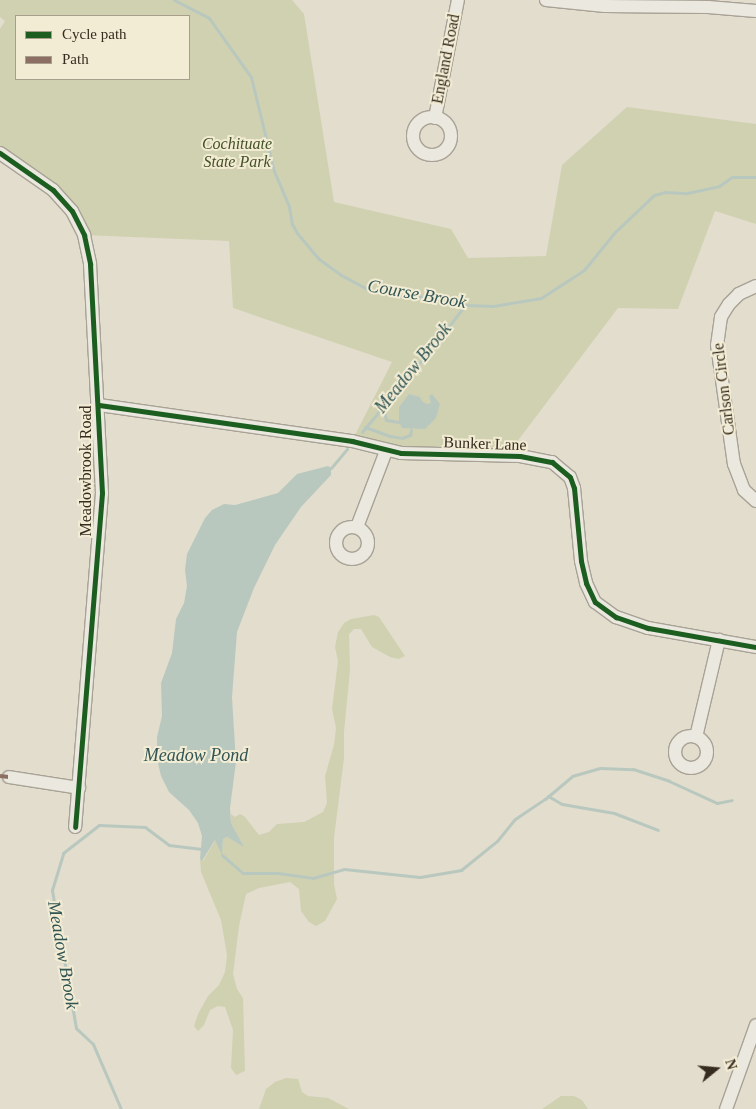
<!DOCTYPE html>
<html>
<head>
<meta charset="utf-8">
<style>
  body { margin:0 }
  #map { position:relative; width:756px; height:1109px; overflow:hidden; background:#e3ddcd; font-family:Georgia,serif }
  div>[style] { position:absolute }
  .green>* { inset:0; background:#d0d1b1 }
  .water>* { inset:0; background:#b9c8bf }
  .stream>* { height:3px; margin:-1.5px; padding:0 1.5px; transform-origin:1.5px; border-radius:1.5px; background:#b9c8bf }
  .roads { filter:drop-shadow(1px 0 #a8a296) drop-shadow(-1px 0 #a8a296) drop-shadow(0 1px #a8a296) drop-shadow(0 -1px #a8a296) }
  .minor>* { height:12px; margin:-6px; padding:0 6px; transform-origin:6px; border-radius:6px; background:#ebe8df }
  .minor>.ring { margin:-6px; padding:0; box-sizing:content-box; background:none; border:12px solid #ebe8df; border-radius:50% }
  .quiet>* { height:4px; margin-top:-2px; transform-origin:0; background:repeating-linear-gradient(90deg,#8d6e63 0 8px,transparent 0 12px) }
  .cycleway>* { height:5px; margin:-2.5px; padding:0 2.5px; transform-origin:2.5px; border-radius:2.5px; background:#1b5e20 }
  span { translate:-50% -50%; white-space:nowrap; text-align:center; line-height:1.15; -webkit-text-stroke:4px #f3ecd4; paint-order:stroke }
  .street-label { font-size:16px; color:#362b1f }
  .park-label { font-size:16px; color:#445127; font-style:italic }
  .water-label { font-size:18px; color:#305554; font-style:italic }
  .legend { position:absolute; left:15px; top:15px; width:175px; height:65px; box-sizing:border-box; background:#f3ecd4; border:1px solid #a79f8c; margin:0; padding:6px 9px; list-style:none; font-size:15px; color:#362b1f }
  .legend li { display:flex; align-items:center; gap:10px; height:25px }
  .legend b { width:25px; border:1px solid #a79f8c }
  .north { position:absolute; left:691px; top:1044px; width:50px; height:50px; -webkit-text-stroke:4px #f3ecd4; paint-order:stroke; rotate:73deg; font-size:14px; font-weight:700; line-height:20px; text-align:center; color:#362b1f }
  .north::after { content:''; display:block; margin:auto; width:18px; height:22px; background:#362b1f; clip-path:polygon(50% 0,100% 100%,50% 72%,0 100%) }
</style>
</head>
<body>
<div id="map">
  <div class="green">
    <i style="clip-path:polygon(evenodd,0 0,292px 0,304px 14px,334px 202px,451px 229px,468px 258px,546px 256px,562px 165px,627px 107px,756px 124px,756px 224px,715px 211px,678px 309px,618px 308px,507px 455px,415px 455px,352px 441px,392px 362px,233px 308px,229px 241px,84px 235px,72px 211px,0 153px,0 29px,5px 21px,0 17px,0 0,16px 16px,189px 16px,189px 79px,16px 79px,16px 16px)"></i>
    <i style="clip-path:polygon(374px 615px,379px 617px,405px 656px,399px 659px,390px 657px,372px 647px,361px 629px,354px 629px,349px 634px,350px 670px,344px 732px,344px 758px,334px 838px,334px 884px,337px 899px,325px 921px,316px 926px,309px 922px,301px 911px,299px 889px,290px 882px,259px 888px,246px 894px,239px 926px,233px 974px,237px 989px,243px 998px,245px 1071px,236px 1075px,231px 1068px,233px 1030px,225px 1007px,218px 1006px,210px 1010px,204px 1025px,198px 1031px,194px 1026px,198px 1014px,208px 996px,219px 985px,225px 972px,227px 955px,221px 920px,201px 872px,200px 859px,203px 861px,216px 839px,222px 853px,223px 839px,227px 837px,243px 846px,231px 823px,231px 814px,235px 817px,240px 814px,245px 817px,259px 835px,269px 832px,277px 824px,304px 822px,323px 812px,327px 803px,325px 776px,334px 745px,336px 728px,332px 709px,338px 661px,335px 647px,338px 632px,344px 623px,351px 619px)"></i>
    <i style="clip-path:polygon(286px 1078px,298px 1079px,302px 1092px,308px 1096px,328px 1098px,349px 1109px,259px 1109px,266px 1089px,275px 1082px)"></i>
    <i style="clip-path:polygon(561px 1096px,574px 1096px,582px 1100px,588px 1109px,542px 1109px)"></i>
  </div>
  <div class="water">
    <i style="clip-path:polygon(409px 394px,420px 397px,422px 401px,427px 404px,431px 403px,429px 396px,432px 394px,440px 404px,436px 418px,425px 429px,402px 428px,399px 422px,399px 407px)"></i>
    <i style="clip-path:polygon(328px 466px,331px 468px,331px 475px,301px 507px,275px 545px,254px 588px,237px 632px,232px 697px,236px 762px,230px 808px,231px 823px,244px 847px,227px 837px,223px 839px,222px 855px,215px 840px,202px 861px,200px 859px,202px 836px,198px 823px,189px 810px,169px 792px,161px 776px,157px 759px,157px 737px,162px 716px,161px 683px,172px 653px,176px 619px,184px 603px,187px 586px,185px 570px,187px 554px,205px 518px,212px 510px,224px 504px,235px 505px,278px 493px,297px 474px)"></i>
  </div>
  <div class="stream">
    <i style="left:174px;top:0;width:39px;rotate:27deg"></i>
    <i style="left:209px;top:18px;width:72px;rotate:54.6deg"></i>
    <i style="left:251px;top:77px;width:97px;rotate:76.3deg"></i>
    <i style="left:274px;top:171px;width:39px;rotate:67deg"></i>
    <i style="left:289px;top:207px;width:17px;rotate:80deg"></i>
    <i style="left:292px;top:224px;width:10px;rotate:61deg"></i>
    <i style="left:297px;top:233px;width:34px;rotate:50deg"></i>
    <i style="left:319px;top:259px;width:27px;rotate:36deg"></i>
    <i style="left:341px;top:275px;width:30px;rotate:28deg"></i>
    <i style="left:367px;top:289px;width:35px;rotate:12deg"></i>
    <i style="left:401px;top:296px;width:27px;rotate:2deg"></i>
    <i style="left:428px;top:297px;width:38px;rotate:12deg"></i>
    <i style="left:465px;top:305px;width:28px;rotate:2deg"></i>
    <i style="left:493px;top:306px;width:49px;rotate:-9.5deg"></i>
    <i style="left:541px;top:298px;width:51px;rotate:-33.1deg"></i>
    <i style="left:584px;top:270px;width:49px;rotate:-50.8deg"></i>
    <i style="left:615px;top:232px;width:54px;rotate:-43.5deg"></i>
    <i style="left:654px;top:195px;width:11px;rotate:-15deg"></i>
    <i style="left:665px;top:192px;width:22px;rotate:3deg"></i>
    <i style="left:687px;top:193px;width:33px;rotate:-12deg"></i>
    <i style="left:719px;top:186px;width:16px;rotate:-35deg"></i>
    <i style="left:732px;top:177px;width:24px"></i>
    <i style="left:383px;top:407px;width:13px;rotate:77deg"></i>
    <i style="left:386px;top:420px;width:13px;rotate:9deg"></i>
    <i style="left:365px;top:427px;width:27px;rotate:20deg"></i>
    <i style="left:390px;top:436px;width:12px;rotate:9deg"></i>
    <i style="left:402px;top:438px;width:9px;rotate:-21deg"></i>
    <i style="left:410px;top:435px;width:5px;rotate:-79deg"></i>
    <i style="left:362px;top:432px;width:122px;rotate:-50.3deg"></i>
    <i style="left:440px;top:338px;width:41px;rotate:-52.9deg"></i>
    <i style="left:331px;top:468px;width:25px;rotate:-50deg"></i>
    <i style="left:548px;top:796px;width:16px;rotate:30deg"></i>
    <i style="left:562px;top:804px;width:53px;rotate:9.8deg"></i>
    <i style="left:614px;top:813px;width:47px;rotate:21.1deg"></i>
    <i style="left:222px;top:855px;width:28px;rotate:41deg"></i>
    <i style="left:243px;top:873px;width:35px"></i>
    <i style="left:278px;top:873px;width:35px;rotate:8deg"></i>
    <i style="left:313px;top:878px;width:32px;rotate:-16deg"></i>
    <i style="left:344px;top:869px;width:76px;rotate:6deg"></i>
    <i style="left:420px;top:877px;width:42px;rotate:-9.7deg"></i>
    <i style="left:461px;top:870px;width:46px;rotate:-38.9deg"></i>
    <i style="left:497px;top:841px;width:28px;rotate:-51deg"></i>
    <i style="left:515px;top:819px;width:36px;rotate:-34deg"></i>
    <i style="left:545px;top:799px;width:35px;rotate:-40deg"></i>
    <i style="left:572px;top:776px;width:29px;rotate:-16deg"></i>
    <i style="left:600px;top:768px;width:33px;rotate:2deg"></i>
    <i style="left:633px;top:769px;width:38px;rotate:18deg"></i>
    <i style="left:669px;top:781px;width:53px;rotate:24.6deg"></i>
    <i style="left:717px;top:803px;width:15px;rotate:-11deg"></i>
    <i style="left:121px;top:1109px;width:71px;rotate:-113.3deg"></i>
    <i style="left:93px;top:1044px;width:23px;rotate:-137deg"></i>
    <i style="left:76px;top:1028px;width:140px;rotate:-99.9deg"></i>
    <i style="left:52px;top:890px;width:39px;rotate:-73deg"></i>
    <i style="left:63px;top:853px;width:46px;rotate:-37.9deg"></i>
    <i style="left:99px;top:825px;width:46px;rotate:2.5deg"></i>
    <i style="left:145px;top:827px;width:30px;rotate:37deg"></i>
    <i style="left:169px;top:845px;width:33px;rotate:7deg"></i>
  </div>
  <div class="roads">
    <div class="minor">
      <i style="left:546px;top:0;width:59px;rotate:5.8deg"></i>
      <i style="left:605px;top:6px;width:103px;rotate:0.6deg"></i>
      <i style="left:708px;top:7px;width:48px;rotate:4.8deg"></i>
      <i class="ring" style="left:413px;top:117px;width:26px;height:26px"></i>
      <i style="left:435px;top:118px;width:120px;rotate:-79deg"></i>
      <i style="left:0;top:153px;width:65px;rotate:34.9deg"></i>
      <i style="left:53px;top:190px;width:28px;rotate:48deg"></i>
      <i style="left:72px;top:211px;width:27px;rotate:63deg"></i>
      <i style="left:84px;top:235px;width:30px;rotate:78deg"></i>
      <i style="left:90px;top:264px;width:229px;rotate:87deg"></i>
      <i style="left:102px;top:493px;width:335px;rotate:94.6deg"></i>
      <i style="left:756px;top:286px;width:19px;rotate:155deg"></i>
      <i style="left:739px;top:294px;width:14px;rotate:135deg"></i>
      <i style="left:729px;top:304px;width:15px;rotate:122deg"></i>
      <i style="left:721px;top:317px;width:28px;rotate:98deg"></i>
      <i style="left:717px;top:345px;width:120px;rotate:81.9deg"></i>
      <i style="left:734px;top:464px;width:28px;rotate:69deg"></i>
      <i style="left:744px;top:490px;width:16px;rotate:43deg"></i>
      <i style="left:99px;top:405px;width:256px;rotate:8.1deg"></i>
      <i style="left:352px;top:441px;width:50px;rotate:13.8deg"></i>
      <i style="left:401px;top:453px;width:119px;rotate:1.4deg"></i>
      <i style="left:520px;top:456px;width:33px;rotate:11deg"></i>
      <i style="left:552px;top:462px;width:23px;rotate:40deg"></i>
      <i style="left:570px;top:477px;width:12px;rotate:70deg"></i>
      <i style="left:574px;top:488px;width:73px;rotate:84.5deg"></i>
      <i style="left:581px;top:561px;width:23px;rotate:77deg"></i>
      <i style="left:586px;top:583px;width:21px;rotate:65deg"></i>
      <i style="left:595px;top:602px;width:26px;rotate:36deg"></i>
      <i style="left:616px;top:617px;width:34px;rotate:19deg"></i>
      <i style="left:648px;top:628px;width:110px;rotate:10deg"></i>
      <i class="ring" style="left:336px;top:527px;width:20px;height:20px"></i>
      <i style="left:357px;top:527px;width:81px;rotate:-69.1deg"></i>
      <i class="ring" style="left:675px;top:736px;width:20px;height:20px"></i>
      <i style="left:696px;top:737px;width:100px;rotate:-76.7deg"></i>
      <i style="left:9px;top:777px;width:71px;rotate:8.9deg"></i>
      <i style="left:726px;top:1109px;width:89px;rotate:-70.3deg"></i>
    </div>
  </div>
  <div class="quiet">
    <i style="left:0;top:776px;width:9px;rotate:6deg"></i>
  </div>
  <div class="cycleway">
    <i style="left:0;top:153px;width:65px;rotate:34.9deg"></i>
    <i style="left:53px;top:190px;width:28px;rotate:48deg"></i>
    <i style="left:72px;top:211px;width:27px;rotate:63deg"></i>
    <i style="left:84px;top:235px;width:30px;rotate:78deg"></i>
    <i style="left:90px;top:264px;width:229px;rotate:87deg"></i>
    <i style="left:102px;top:493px;width:335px;rotate:94.6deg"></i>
    <i style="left:99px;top:405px;width:256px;rotate:8.1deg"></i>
    <i style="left:352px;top:441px;width:50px;rotate:13.8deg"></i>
    <i style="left:401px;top:453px;width:119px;rotate:1.4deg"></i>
    <i style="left:520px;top:456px;width:33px;rotate:11deg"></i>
    <i style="left:552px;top:462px;width:23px;rotate:40deg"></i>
    <i style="left:570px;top:477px;width:12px;rotate:70deg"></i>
    <i style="left:574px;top:488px;width:73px;rotate:84.5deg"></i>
    <i style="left:581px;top:561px;width:23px;rotate:77deg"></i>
    <i style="left:586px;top:583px;width:21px;rotate:65deg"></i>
    <i style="left:595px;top:602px;width:26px;rotate:36deg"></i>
    <i style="left:616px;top:617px;width:34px;rotate:19deg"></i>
    <i style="left:648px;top:628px;width:110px;rotate:10deg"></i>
  </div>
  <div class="street-label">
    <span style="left:446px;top:59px;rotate:-79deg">England Road</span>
    <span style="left:724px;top:389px;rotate:-97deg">Carlson Circle</span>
    <span style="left:485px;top:444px;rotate:2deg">Bunker Lane</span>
    <span style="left:86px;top:471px;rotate:-90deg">Meadowbrook Road</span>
  </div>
  <div class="park-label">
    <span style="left:237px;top:153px">Cochituate<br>State Park</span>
  </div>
  <div class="water-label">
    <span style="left:417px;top:294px;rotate:10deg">Course Brook</span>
    <span style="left:413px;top:368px;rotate:-51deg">Meadow Brook</span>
    <span style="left:196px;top:755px">Meadow Pond</span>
    <span style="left:63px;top:955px;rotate:80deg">Meadow Brook</span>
  </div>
  <ul class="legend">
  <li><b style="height:6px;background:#1b5e20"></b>Cycle path</li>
  <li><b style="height:6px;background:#8d6e63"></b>Path</li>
  </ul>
  <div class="north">N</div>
</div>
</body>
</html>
